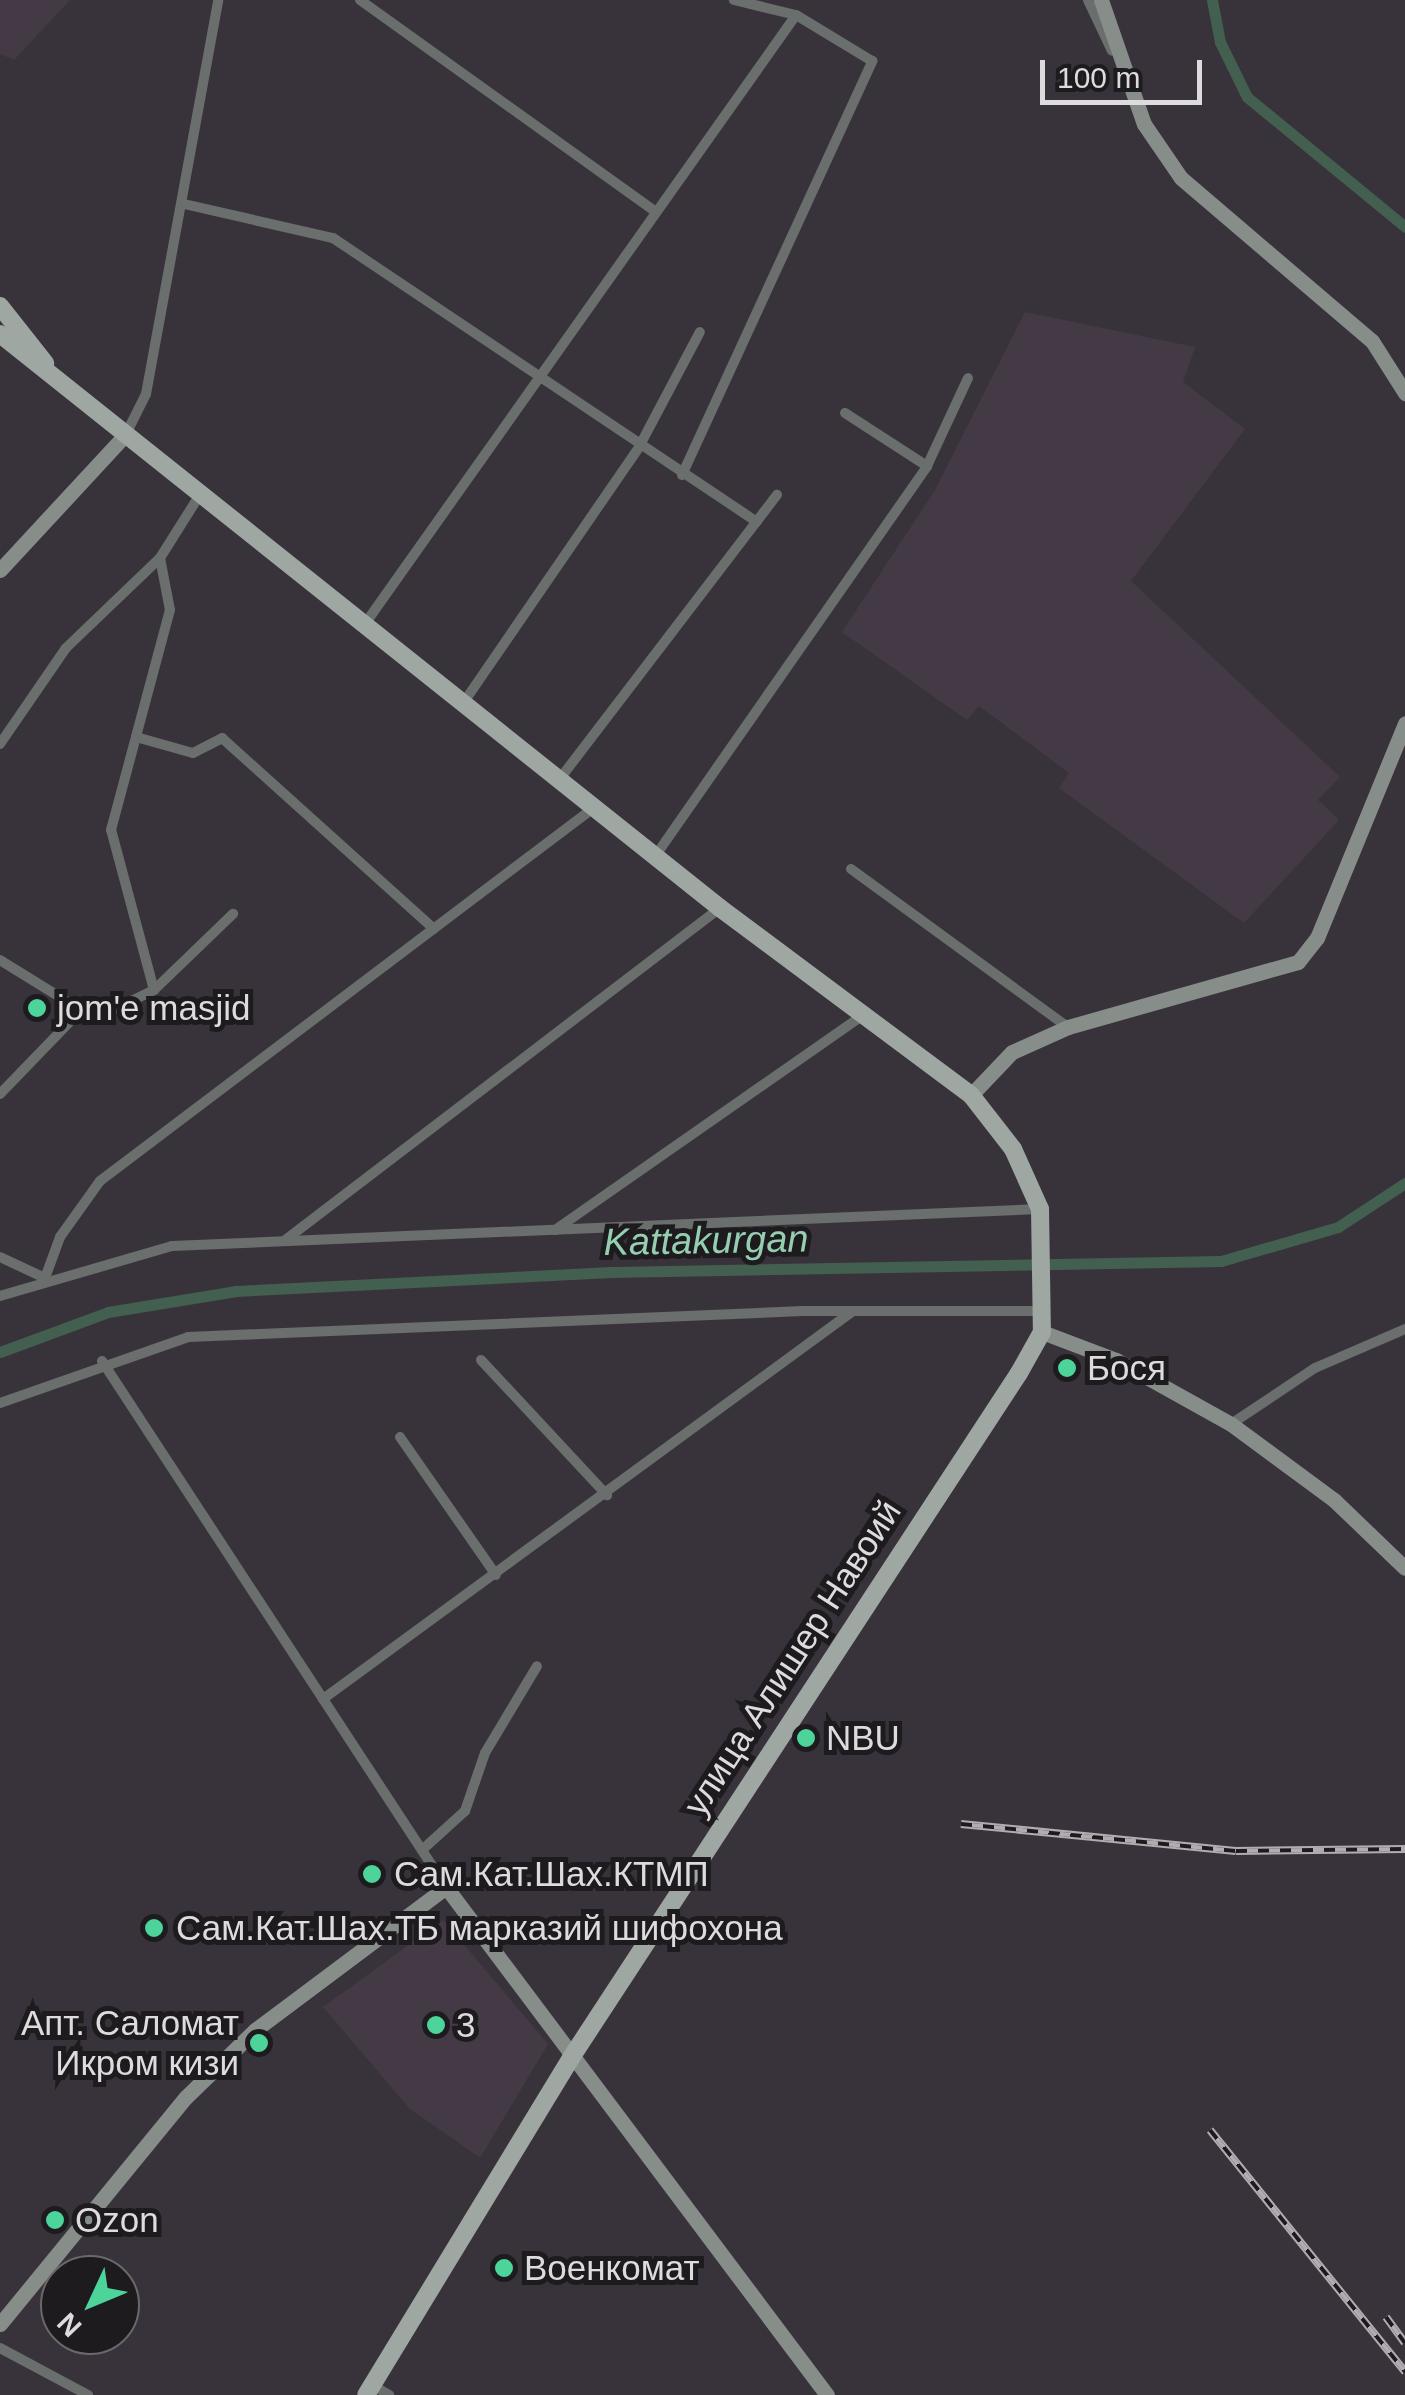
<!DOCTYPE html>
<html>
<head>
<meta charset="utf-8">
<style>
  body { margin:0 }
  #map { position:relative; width:1405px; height:2395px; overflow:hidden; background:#38333a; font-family:Arial,sans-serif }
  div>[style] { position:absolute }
  .built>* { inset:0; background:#433a46 }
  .canal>* { height:11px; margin:-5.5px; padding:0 5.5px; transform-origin:5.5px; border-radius:5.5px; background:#425f50 }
  .street>* { height:10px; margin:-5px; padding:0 5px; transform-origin:5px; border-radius:5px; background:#6a6e6c }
  .secondary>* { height:15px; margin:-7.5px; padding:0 7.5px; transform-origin:7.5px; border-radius:7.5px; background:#878e8a }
  .primary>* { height:18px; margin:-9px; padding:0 9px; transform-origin:9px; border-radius:9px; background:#9ea7a2 }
  .rail>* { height:8px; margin-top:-4px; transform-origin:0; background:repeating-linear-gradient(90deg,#1e1b1f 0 11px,#b0acb1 0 22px); box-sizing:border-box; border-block:2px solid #b0acb1 }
  .dots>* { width:28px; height:28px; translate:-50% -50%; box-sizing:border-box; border:5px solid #1e1b1f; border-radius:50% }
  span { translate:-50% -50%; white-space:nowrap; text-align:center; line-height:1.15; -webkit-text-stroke:10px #1e1b1f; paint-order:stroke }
  .poi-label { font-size:35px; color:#dedbdf }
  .left { translate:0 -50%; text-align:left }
  .right { translate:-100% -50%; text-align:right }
  .street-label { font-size:35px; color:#dedbdf }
  .water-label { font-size:38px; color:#96ceb1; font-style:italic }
  .north { position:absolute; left:40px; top:2255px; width:100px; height:100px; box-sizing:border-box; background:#1e1b1f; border:2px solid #6b686c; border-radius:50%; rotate:226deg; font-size:28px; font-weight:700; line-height:40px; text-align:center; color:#dedbdf }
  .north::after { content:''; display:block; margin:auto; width:35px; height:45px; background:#4cd49b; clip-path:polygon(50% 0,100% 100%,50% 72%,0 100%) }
  .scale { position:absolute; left:1040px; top:60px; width:162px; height:45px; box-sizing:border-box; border:5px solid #dedbdf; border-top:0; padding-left:12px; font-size:30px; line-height:35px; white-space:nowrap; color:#dedbdf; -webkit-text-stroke:8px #1e1b1f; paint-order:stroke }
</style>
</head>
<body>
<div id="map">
  <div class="built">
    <i style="clip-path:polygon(0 0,70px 0,14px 60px,0 54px)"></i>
    <i style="clip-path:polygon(1025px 312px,1195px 347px,1183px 382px,1245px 429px,1131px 581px,1340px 777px,1318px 800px,1339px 820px,1244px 923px,1059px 788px,1069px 773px,979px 706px,967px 720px,842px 632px,935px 490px)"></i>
    <i style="clip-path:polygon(443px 1920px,548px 2044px,480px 2158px,409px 2108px,323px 2007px)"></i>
  </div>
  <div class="canal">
    <i style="left:1212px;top:0;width:43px;rotate:79.2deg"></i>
    <i style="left:1220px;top:42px;width:61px;rotate:63.9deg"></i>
    <i style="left:1247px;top:97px;width:205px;rotate:39.4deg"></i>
    <i style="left:0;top:1352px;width:115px;rotate:-20.3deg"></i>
    <i style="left:108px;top:1312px;width:130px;rotate:-9.3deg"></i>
    <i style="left:236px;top:1291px;width:376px;rotate:-2.9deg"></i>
    <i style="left:612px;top:1272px;width:609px;rotate:-1.03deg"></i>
    <i style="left:1221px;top:1261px;width:122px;rotate:-16.2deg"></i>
    <i style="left:1338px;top:1227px;width:80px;rotate:-33.3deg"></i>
  </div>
  <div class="street">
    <i style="left:360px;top:0;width:363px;rotate:35.6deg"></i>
    <i style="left:1088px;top:0;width:56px;rotate:64.8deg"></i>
    <i style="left:184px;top:204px;width:153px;rotate:12.9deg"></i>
    <i style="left:333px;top:238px;width:510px;rotate:33.81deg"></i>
    <i style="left:845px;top:413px;width:98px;rotate:32.9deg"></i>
    <i style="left:126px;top:434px;width:45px;rotate:-63.4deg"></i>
    <i style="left:146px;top:394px;width:401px;rotate:-79.6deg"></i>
    <i style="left:682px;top:475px;width:456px;rotate:-65.3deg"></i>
    <i style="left:872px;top:61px;width:89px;rotate:-148.8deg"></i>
    <i style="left:796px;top:15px;width:64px;rotate:-166.4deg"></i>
    <i style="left:367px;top:621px;width:742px;rotate:-54.7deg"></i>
    <i style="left:466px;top:699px;width:306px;rotate:-55.5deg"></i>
    <i style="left:639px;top:447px;width:130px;rotate:-62.1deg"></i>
    <i style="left:136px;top:737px;width:59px;rotate:15.7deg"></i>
    <i style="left:193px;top:753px;width:33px;rotate:-27deg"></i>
    <i style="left:222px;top:738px;width:285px;rotate:42deg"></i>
    <i style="left:0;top:744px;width:116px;rotate:-55.5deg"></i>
    <i style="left:66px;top:648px;width:130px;rotate:-43.8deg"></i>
    <i style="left:562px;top:776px;width:354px;rotate:-52.6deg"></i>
    <i style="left:656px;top:855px;width:474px;rotate:-55.1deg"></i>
    <i style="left:927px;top:466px;width:97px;rotate:-65deg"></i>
    <i style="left:851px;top:869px;width:268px;rotate:36.1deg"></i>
    <i style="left:0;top:960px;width:95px;rotate:31.7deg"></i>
    <i style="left:81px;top:1010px;width:24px;rotate:9deg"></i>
    <i style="left:105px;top:1014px;width:55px;rotate:-26.1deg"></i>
    <i style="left:154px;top:990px;width:110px;rotate:-43.9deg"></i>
    <i style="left:154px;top:990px;width:166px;rotate:-105deg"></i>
    <i style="left:111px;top:830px;width:228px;rotate:-75deg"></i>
    <i style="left:170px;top:610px;width:53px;rotate:-100.9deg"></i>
    <i style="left:160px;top:558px;width:77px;rotate:-57.8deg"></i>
    <i style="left:0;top:1094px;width:117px;rotate:-46deg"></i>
    <i style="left:555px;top:1230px;width:376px;rotate:-34.9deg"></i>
    <i style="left:284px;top:1241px;width:549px;rotate:-37.37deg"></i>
    <i style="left:0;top:1257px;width:50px;rotate:25deg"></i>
    <i style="left:45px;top:1278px;width:44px;rotate:-69.9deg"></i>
    <i style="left:60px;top:1237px;width:69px;rotate:-54.5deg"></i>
    <i style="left:100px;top:1181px;width:622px;rotate:-37.09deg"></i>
    <i style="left:0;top:1296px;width:179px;rotate:-16.2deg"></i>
    <i style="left:172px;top:1246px;width:869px;rotate:-2.44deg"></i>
    <i style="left:481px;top:1360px;width:185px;rotate:47deg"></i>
    <i style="left:102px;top:1361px;width:628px;rotate:56.82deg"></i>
    <i style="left:0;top:1403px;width:199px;rotate:-19.3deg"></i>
    <i style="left:188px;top:1337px;width:615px;rotate:-2.42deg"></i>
    <i style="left:802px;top:1311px;width:242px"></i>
    <i style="left:1231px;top:1424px;width:101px;rotate:-33.7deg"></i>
    <i style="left:1315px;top:1368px;width:98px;rotate:-23.4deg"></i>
    <i style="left:400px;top:1437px;width:168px;rotate:55.2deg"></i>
    <i style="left:323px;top:1699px;width:657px;rotate:-36.21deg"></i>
    <i style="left:422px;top:1850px;width:58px;rotate:-42.2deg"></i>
    <i style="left:465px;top:1811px;width:61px;rotate:-71deg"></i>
    <i style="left:485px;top:1753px;width:101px;rotate:-59.1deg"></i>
    <i style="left:0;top:2348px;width:100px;rotate:28.1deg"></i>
    <i style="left:372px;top:2385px;width:20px;rotate:30deg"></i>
  </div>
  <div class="secondary">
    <i style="left:1101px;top:0;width:131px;rotate:70.9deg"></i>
    <i style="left:1144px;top:124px;width:65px;rotate:55.6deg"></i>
    <i style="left:1181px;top:178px;width:251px;rotate:40.5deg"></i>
    <i style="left:1372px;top:341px;width:62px;rotate:57.6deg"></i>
    <i style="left:0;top:570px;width:185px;rotate:-47.2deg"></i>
    <i style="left:971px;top:1095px;width:59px;rotate:-46.4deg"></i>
    <i style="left:1012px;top:1052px;width:61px;rotate:-24.1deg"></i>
    <i style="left:1068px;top:1027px;width:239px;rotate:-15.8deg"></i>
    <i style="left:1298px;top:962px;width:31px;rotate:-52deg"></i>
    <i style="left:1317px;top:938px;width:232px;rotate:-67.7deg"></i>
    <i style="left:1042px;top:1332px;width:79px;rotate:20.7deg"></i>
    <i style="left:1116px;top:1360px;width:132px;rotate:29.1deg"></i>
    <i style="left:1231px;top:1424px;width:128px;rotate:36.4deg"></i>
    <i style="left:1334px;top:1500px;width:98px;rotate:43.8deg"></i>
    <i style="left:0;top:2324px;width:293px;rotate:-50.7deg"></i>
    <i style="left:186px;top:2097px;width:96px;rotate:-44.2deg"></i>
    <i style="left:255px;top:2030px;width:239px;rotate:-36.8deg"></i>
    <i style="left:446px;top:1887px;width:635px;rotate:53.13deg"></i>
  </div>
  <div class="primary">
    <i style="left:0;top:306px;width:73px;rotate:51.7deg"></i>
    <i style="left:0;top:334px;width:921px;rotate:38.56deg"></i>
    <i style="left:720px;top:908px;width:313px;rotate:36.7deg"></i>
    <i style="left:971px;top:1095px;width:68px;rotate:52.1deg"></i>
    <i style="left:1013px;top:1149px;width:66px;rotate:65.8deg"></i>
    <i style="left:1040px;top:1209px;width:123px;rotate:89.1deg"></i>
    <i style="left:1042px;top:1332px;width:47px;rotate:119.3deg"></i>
    <i style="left:1019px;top:1373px;width:818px;rotate:123.19deg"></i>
    <i style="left:571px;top:2058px;width:394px;rotate:121.3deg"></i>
  </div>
  <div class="rail">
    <i style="left:961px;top:1824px;width:276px;rotate:5.6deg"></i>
    <i style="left:1236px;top:1851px;width:169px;rotate:-0.7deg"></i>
    <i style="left:1210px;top:2130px;width:311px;rotate:51.1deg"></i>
    <i style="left:1386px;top:2317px;width:32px;rotate:54deg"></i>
  </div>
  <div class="dots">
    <i style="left:37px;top:1008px;background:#4cd49b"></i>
    <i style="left:1067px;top:1368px;background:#4cd49b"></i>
    <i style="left:806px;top:1738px;background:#4cd49b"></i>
    <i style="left:372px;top:1874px;background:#4cd49b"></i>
    <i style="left:154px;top:1928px;background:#4cd49b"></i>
    <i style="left:436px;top:2025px;background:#4cd49b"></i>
    <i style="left:259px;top:2043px;background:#4cd49b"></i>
    <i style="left:55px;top:2220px;background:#4cd49b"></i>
    <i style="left:504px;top:2268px;background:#4cd49b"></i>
  </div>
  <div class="poi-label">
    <span class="left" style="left:57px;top:1008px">jom'e masjid</span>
    <span class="left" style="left:1087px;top:1368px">Бося</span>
    <span class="left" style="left:826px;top:1738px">NBU</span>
    <span class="left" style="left:394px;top:1874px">Сам.Кат.Шах.КТМП</span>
    <span class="left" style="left:176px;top:1928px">Сам.Кат.Шах.ТБ марказий шифохона</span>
    <span class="right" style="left:239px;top:2043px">Апт. Саломат<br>Икром кизи</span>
    <span class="left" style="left:456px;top:2025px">3</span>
    <span class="left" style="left:75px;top:2220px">Ozon</span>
    <span class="left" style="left:524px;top:2268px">Военкомат</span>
  </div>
  <div class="street-label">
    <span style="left:792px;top:1658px;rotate:-57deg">улица Алишер Навоий</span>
  </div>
  <div class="water-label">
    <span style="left:706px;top:1241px;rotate:-1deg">Kattakurgan</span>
  </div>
  <div class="north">N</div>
  <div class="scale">100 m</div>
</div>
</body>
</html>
